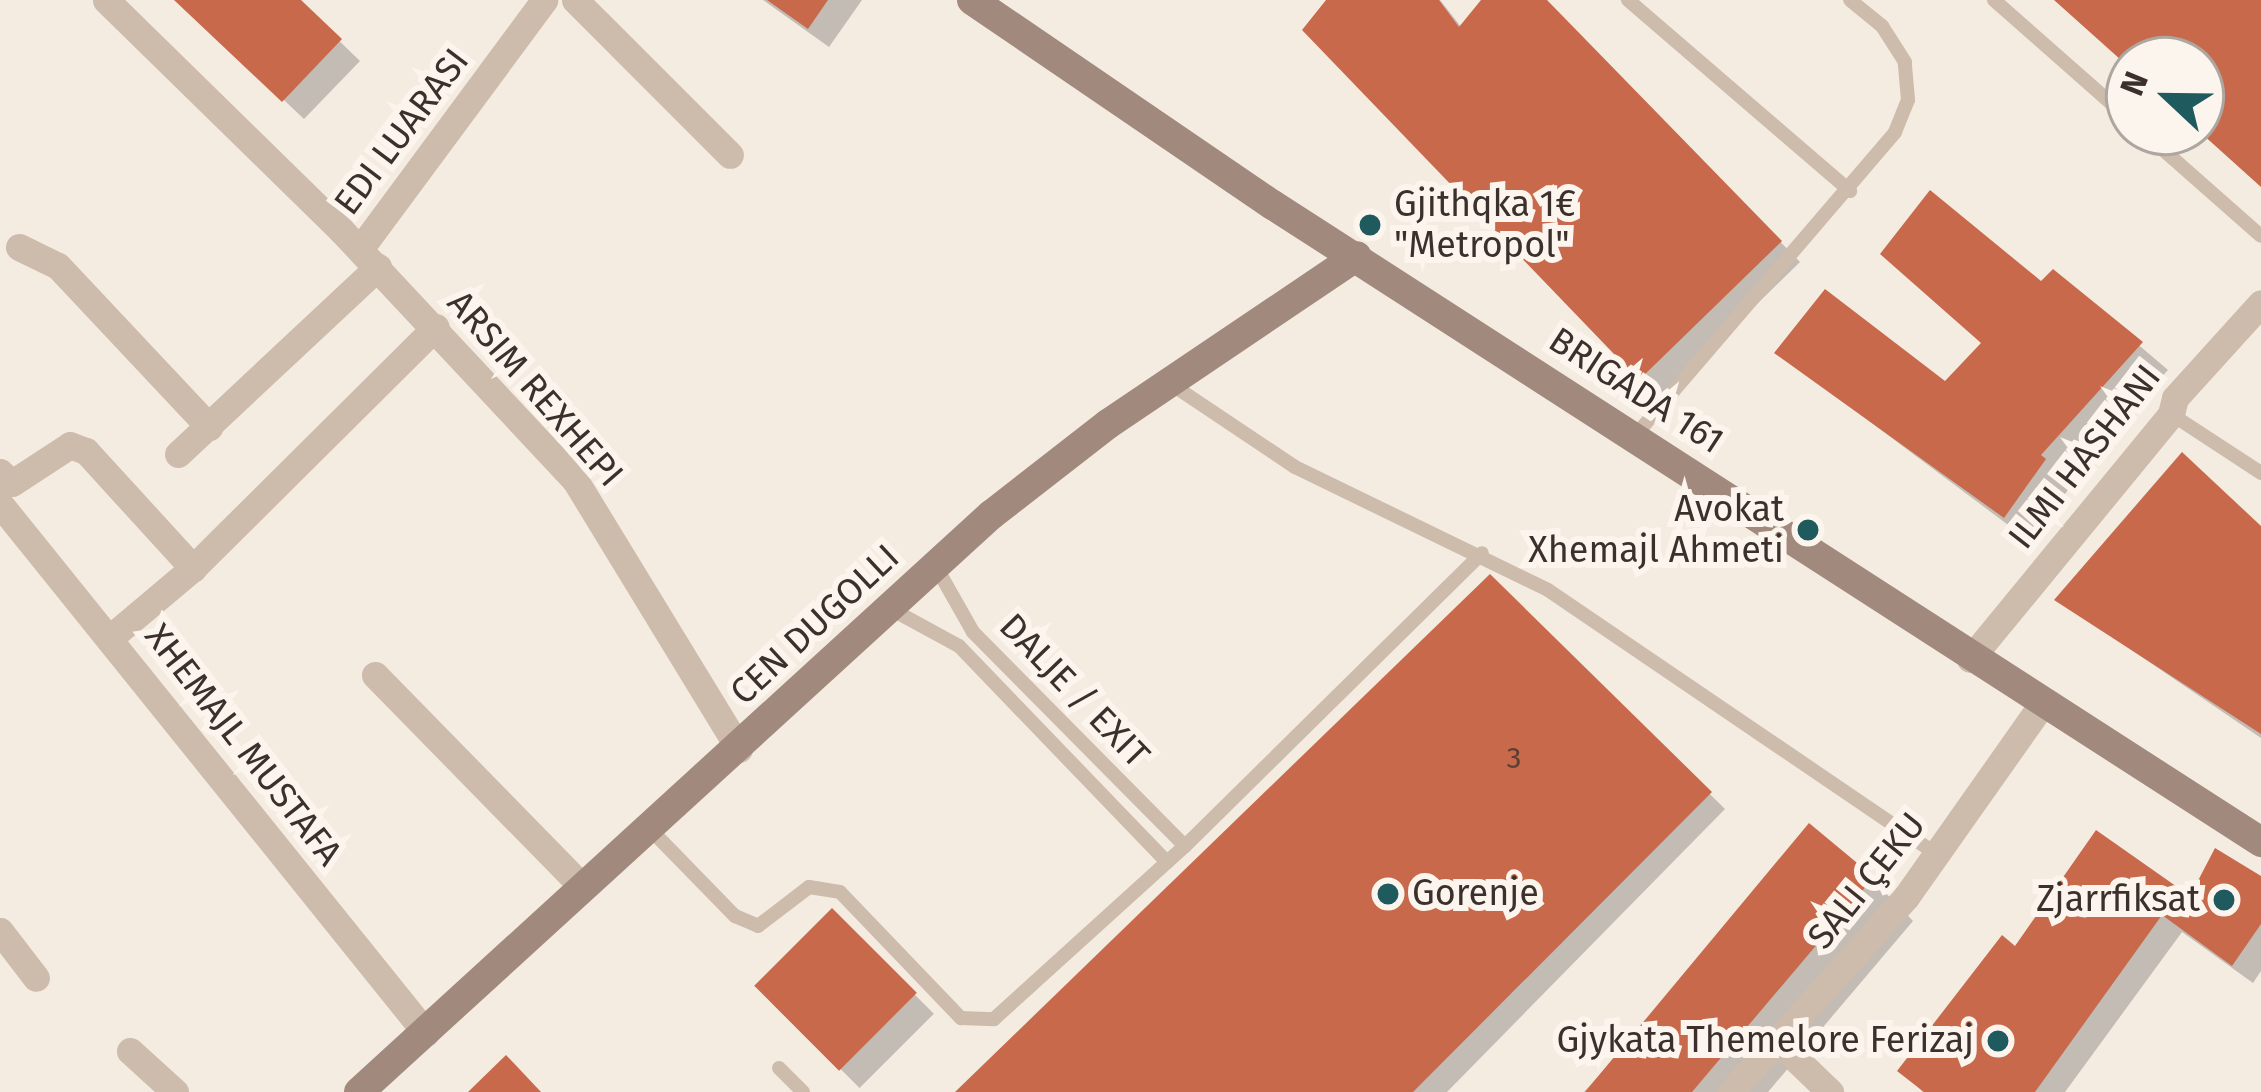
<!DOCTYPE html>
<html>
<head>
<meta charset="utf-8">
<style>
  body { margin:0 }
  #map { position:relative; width:2261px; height:1092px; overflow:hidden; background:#f4ebe1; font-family:"Fira Sans",sans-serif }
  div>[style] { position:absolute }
  .shadow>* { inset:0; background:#0003; transform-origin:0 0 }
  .building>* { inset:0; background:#c8694b; transform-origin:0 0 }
  .lane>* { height:14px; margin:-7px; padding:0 7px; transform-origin:7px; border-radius:7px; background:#cdbbac }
  .street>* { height:27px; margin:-13.5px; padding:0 13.5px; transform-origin:13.5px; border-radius:13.5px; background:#cdbbac }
  .secondary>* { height:30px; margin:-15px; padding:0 15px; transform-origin:15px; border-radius:15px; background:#a18a7d }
  .dots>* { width:33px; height:33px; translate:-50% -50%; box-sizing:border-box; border:6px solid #fbf5ee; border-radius:50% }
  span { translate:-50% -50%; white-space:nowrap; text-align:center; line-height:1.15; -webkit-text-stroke:12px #fbf5ee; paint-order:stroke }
  .number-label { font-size:30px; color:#5e3e33 }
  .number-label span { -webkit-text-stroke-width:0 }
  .street-label { font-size:36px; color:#3b302b }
  .poi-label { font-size:36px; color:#3b302b }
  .left { translate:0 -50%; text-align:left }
  .right { translate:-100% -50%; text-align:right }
  .north { position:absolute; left:2105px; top:36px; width:120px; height:120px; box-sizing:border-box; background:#fbf5ee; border:3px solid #aea6a0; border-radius:50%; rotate:292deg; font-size:33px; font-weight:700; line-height:48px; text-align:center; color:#3b302b }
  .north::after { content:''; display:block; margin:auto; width:42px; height:54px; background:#1f5a5e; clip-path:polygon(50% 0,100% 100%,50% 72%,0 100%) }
</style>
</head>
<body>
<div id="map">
  <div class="shadow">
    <i style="clip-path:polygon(178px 0,297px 0,360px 61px,304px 119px)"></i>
    <i style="clip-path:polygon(763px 0,862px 0,829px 47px)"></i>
    <i style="clip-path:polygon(1330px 0,1440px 0,1462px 28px,1485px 0,1543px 0,1800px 262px,1661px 398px,1306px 30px)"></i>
    <i style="clip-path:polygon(2054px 273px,2168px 370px,2065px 483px,2070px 487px,2031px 542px,1778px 353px,1945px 385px)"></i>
    <i style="clip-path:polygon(2261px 530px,2261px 738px,2058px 600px)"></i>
    <i style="clip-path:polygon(1490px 578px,1725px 809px,1447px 1092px,958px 1092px)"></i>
    <i style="clip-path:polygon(1872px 879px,1913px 921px,1768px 1092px,1584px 1092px,1612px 1061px)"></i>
    <i style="clip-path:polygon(2261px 880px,2261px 971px,2253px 983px,2182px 932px,2065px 1092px,1923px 1092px,1901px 1071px,2016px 950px)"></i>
    <i style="left:832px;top:912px;width:144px;height:105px;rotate:45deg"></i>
  </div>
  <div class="building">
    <i style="clip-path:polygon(174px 0,301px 0,342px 39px,282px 102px)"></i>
    <i style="clip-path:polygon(767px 0,828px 0,808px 29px)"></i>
    <i style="clip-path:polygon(1326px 0,1439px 0,1459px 27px,1481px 0,1547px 0,1782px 241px,1639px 380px,1302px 30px)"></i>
    <i style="clip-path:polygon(2054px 0,2261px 0,2261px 187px,2201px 133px,2201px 60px,2121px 60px)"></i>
    <i style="clip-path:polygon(1930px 190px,2041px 281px,2053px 269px,2143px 342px,2041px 455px,2046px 459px,2004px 518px,1774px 353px,1825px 289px,1945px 381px,1981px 343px,1880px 254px)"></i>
    <i style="clip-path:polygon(2182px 452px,2261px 526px,2261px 734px,2054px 600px)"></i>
    <i style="clip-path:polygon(1490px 574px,1712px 792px,1413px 1092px,955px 1092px)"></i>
    <i style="clip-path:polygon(1809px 823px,1874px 877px,1692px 1092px,1585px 1092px)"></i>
    <i style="clip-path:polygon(2096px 830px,2190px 896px,2215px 848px,2261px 876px,2261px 924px,2232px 966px,2162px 915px,2035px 1092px,1924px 1092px,1897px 1071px,2002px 935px,2015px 946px)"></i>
    <i style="left:832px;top:908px;width:120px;height:110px;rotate:45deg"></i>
    <i style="clip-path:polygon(506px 1055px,541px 1092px,468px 1092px)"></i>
  </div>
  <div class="lane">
    <i style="left:1628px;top:0;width:293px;rotate:40.7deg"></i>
    <i style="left:1994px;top:0;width:180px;rotate:41.4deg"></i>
    <i style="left:2143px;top:132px;width:157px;rotate:41.4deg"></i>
    <i style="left:1171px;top:384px;width:149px;rotate:33.8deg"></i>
    <i style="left:1295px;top:467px;width:281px;rotate:25.9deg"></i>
    <i style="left:1548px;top:590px;width:470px;rotate:34.2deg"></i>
    <i style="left:2171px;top:414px;width:108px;rotate:33.2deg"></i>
    <i style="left:1634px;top:437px;width:401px;rotate:-49.4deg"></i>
    <i style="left:1895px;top:132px;width:35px;rotate:-68deg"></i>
    <i style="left:1908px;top:100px;width:38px;rotate:-95deg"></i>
    <i style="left:1905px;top:62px;width:43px;rotate:-122.6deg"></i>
    <i style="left:1882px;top:26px;width:41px;rotate:-140.9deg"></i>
    <i style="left:935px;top:565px;width:77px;rotate:60.4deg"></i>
    <i style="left:973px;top:632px;width:301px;rotate:45.3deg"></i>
    <i style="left:891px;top:609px;width:77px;rotate:28.6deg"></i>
    <i style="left:959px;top:646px;width:300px;rotate:46.1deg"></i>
    <i style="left:650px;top:829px;width:122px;rotate:45.7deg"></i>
    <i style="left:735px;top:916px;width:25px;rotate:23deg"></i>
    <i style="left:758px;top:926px;width:64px;rotate:-37.4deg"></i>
    <i style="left:809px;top:887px;width:31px;rotate:9deg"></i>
    <i style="left:840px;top:892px;width:175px;rotate:46.2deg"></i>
    <i style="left:961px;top:1018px;width:33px;rotate:2deg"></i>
    <i style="left:994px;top:1019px;width:258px;rotate:-42.2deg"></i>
    <i style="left:1185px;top:846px;width:417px;rotate:-44.6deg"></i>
    <i style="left:779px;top:1068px;width:34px;rotate:45deg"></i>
  </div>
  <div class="street">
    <i style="left:106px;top:0;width:329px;rotate:44.4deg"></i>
    <i style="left:341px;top:230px;width:342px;rotate:46.9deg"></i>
    <i style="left:575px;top:480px;width:315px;rotate:58.6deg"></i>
    <i style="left:575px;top:0;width:219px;rotate:45deg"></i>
    <i style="left:19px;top:247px;width:43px;rotate:26deg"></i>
    <i style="left:58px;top:266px;width:221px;rotate:46.8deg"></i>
    <i style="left:360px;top:249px;width:310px;rotate:-53.5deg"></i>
    <i style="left:178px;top:454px;width:274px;rotate:-43.1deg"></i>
    <i style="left:0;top:472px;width:16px;rotate:43deg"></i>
    <i style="left:12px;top:483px;width:69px;rotate:-33.2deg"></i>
    <i style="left:70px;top:445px;width:17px;rotate:21deg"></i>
    <i style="left:86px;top:451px;width:159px;rotate:47.6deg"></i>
    <i style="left:193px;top:568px;width:342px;rotate:-44.8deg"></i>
    <i style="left:0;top:504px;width:679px;rotate:51.16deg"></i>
    <i style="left:111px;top:637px;width:107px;rotate:-40.1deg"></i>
    <i style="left:1970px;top:659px;width:317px;rotate:-50.6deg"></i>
    <i style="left:2171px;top:414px;width:16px;rotate:-76deg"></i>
    <i style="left:2175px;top:398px;width:128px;rotate:-47.8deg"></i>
    <i style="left:375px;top:675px;width:293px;rotate:45.6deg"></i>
    <i style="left:0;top:931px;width:59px;rotate:52.5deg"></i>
    <i style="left:1777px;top:1041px;width:74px;rotate:43.9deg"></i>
    <i style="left:130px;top:1051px;width:61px;rotate:42.3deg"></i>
    <i style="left:1731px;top:1092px;width:262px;rotate:-48.1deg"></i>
    <i style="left:1906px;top:897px;width:236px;rotate:-54.8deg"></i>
  </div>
  <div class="secondary">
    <i style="left:972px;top:0;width:364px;rotate:34.3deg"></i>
    <i style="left:1273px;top:205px;width:1176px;rotate:32.81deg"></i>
    <i style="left:359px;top:1092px;width:856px;rotate:-42.4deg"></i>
    <i style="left:991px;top:515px;width:148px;rotate:-37.9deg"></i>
    <i style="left:1108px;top:424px;width:300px;rotate:-34deg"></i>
  </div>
  <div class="dots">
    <i style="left:1370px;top:225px;background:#1f5a5e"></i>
    <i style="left:1808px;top:530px;background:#1f5a5e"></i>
    <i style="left:1388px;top:894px;background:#1f5a5e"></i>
    <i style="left:2224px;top:900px;background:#1f5a5e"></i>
    <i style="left:1998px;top:1041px;background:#1f5a5e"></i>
  </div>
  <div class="number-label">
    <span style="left:1514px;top:758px">3</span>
  </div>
  <div class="street-label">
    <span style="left:402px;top:132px;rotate:-53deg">EDI LUARASI</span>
    <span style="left:535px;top:389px;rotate:49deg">ARSIM REXHEPI</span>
    <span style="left:1636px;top:391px;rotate:33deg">BRIGADA 161</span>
    <span style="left:2085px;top:457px;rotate:-52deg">ILMI HASHANI</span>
    <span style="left:815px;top:625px;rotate:-43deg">CEN DUGOLLI</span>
    <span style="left:1074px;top:691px;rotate:46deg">DALJE / EXIT</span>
    <span style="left:243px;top:745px;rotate:52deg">XHEMAJL MUSTAFA</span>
    <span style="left:1867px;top:881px;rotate:-51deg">SALI ÇEKU</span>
  </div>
  <div class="poi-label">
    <span class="left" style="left:1394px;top:225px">Gjithqka 1€<br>"Metropol"</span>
    <span class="right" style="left:1784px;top:530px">Avokat<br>Xhemajl Ahmeti</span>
    <span class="left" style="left:1412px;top:894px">Gorenje</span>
    <span class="right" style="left:2200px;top:900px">Zjarrfiksat</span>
    <span class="right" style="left:1974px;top:1041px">Gjykata Themelore Ferizaj</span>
  </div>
  <div class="north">N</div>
</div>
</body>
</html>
